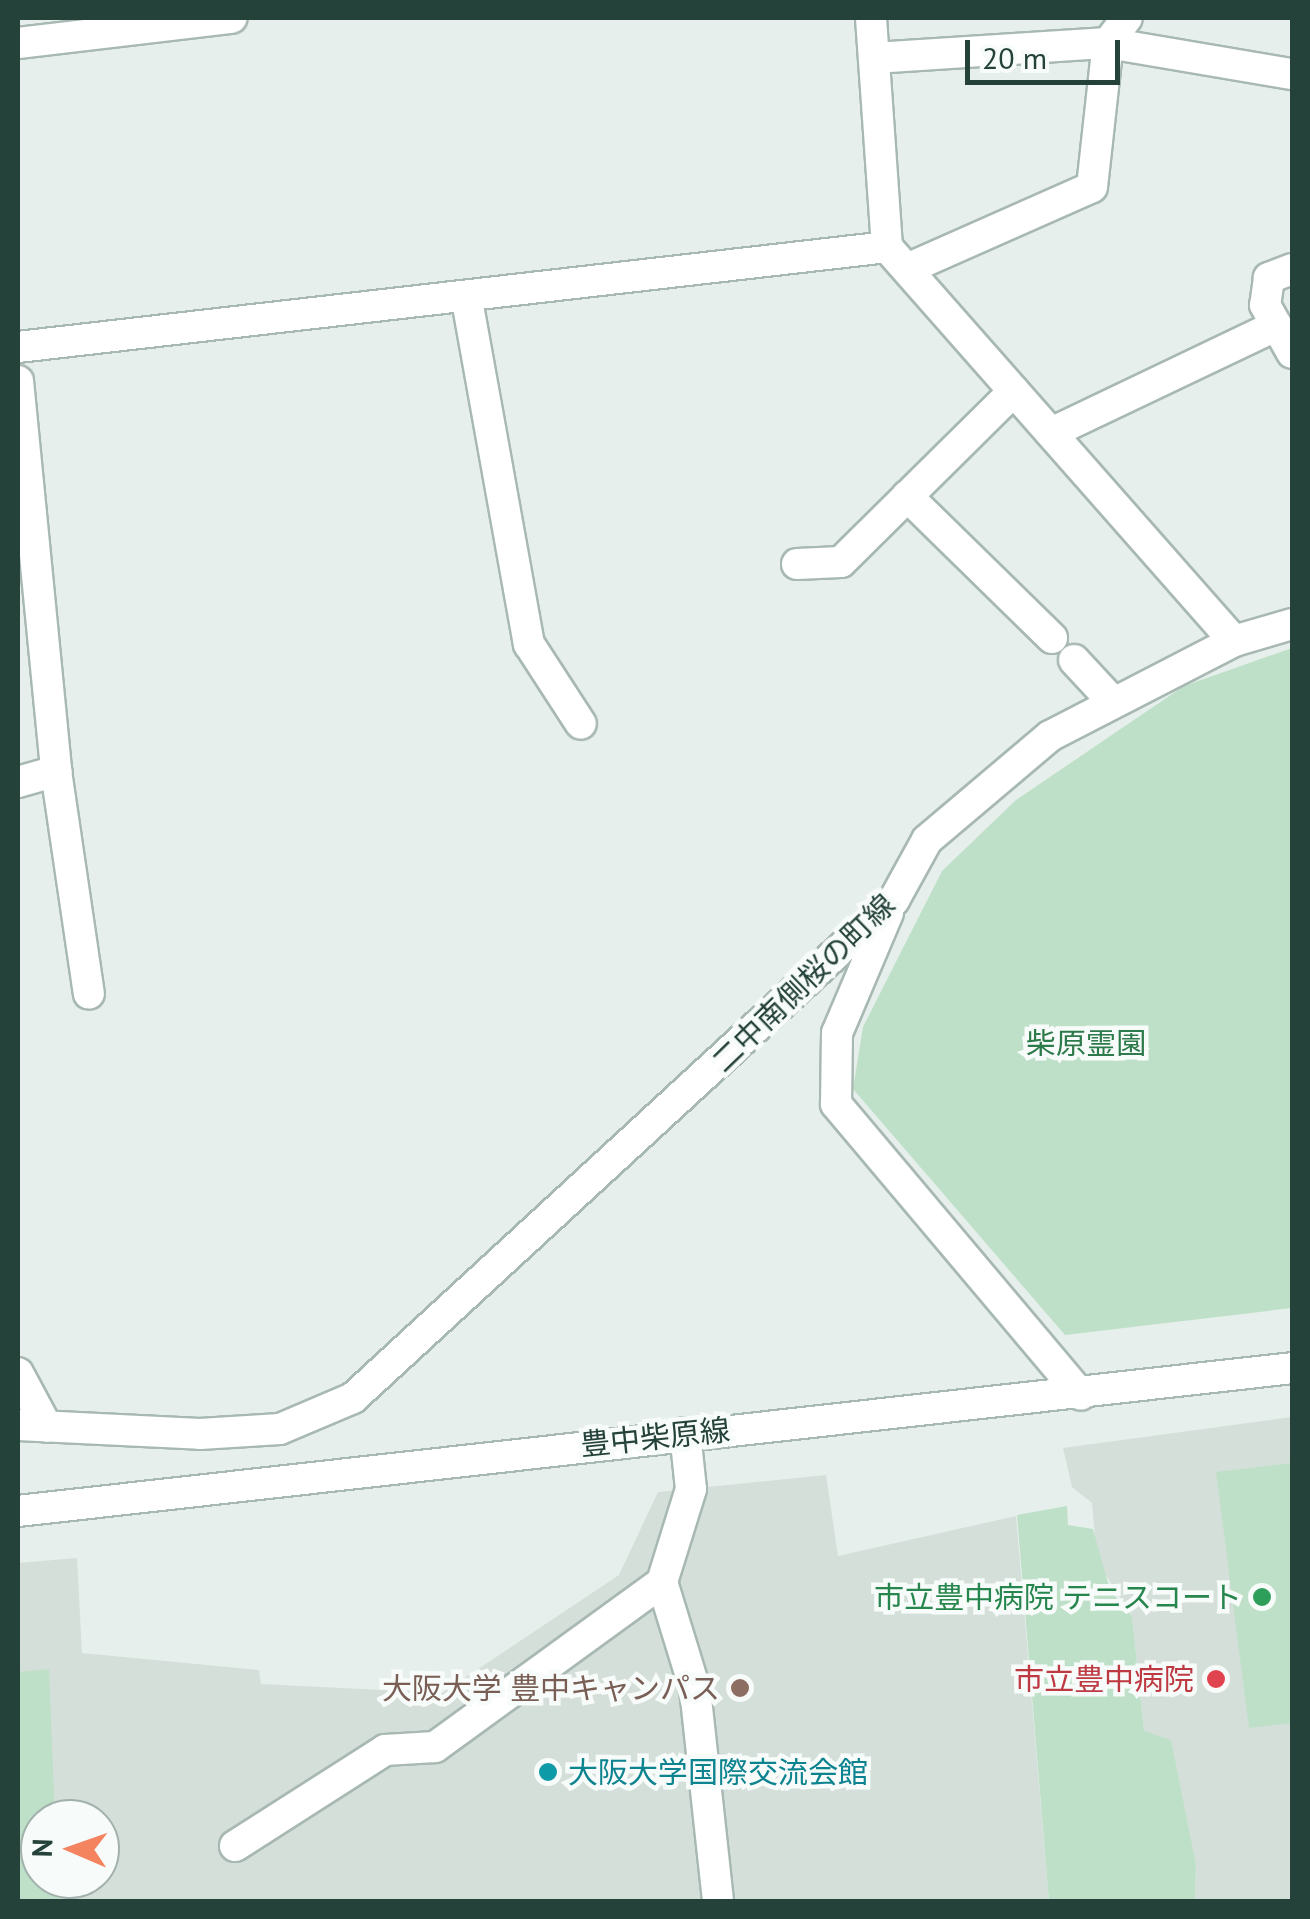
<!DOCTYPE html>
<html>
<head>
<meta charset="utf-8">
<style>
  body { margin:0 }
  #map { position:relative; width:1310px; height:1919px; overflow:hidden; background:#e6efeb; font-family:"PT Sans","Noto Sans JP",sans-serif }
  div>[style] { position:absolute }
  .built>* { inset:0; background:#d4dfda }
  .green>* { inset:0; background:#bfe0c8 }
  .roads { filter:drop-shadow(2px 0 #a8b8b2) drop-shadow(-2px 0 #a8b8b2) drop-shadow(0 2px #a8b8b2) drop-shadow(0 -2px #a8b8b2) }
  .minor>* { height:30px; margin:-15px; padding:0 15px; transform-origin:15px; border-radius:15px; background:#fff }
  .dots>* { width:28px; height:28px; translate:-50% -50%; box-sizing:border-box; border:5px solid #f7fbf9; border-radius:50% }
  span { translate:-50% -50%; white-space:nowrap; text-align:center; line-height:1.15; -webkit-text-stroke:9px #f7fbf9; paint-order:stroke }
  .street-label { font-size:30px; color:#24423a }
  .park-label { font-size:30px; color:#2d7a4b }
  .leisure-label { font-size:30px; color:#27864d }
  .right { translate:-100% -50%; text-align:right }
  .health-label { font-size:30px; color:#be3a42 }
  .education-label { font-size:30px; color:#785e54 }
  .culture-label { font-size:30px; color:#0d838f }
  .left { translate:0 -50%; text-align:left }
  .frame { position:absolute; inset:0; border:20px solid #24423a; pointer-events:none }
  .north { position:absolute; left:20px; top:1799px; width:100px; height:100px; box-sizing:border-box; background:#f7fbf9; border:2px solid #a3b1ad; border-radius:50%; rotate:272deg; font-size:28px; font-weight:700; line-height:40px; text-align:center; color:#24423a }
  .north::after { content:''; display:block; margin:auto; width:35px; height:45px; background:#f4845f; clip-path:polygon(50% 0,100% 100%,50% 72%,0 100%) }
  .scale { position:absolute; left:965px; top:40px; width:155px; height:45px; box-sizing:border-box; border:5px solid #24423a; border-top:0; padding-left:12px; font-size:30px; line-height:35px; white-space:nowrap; color:#24423a; -webkit-text-stroke:8px #f7fbf9; paint-order:stroke }
</style>
</head>
<body>
<div id="map">
  <div class="built">
    <i style="clip-path:polygon(1292px 1417px,1292px 1901px,1195px 1901px,1196px 1865px,1144px 1731px,1132px 1616px,1097px 1561px,1092px 1503px,1072px 1487px,1063px 1448px)"></i>
    <i style="clip-path:polygon(evenodd,826px 1475px,838px 1556px,1016px 1516px,1049px 1901px,18px 1902px,18px 1563px,77px 1558px,82px 1653px,259px 1670px,261px 1684px,442px 1693px,619px 1575px,658px 1492px,826px 1475px,40px 1819px,100px 1819px,100px 1879px,40px 1879px,40px 1819px)"></i>
  </div>
  <div class="green">
    <i style="clip-path:polygon(1292px 648px,1292px 1308px,1065px 1335px,853px 1089px,863px 1027px,942px 871px,1016px 800px,1184px 686px)"></i>
    <i style="clip-path:polygon(1292px 1463px,1292px 1723px,1249px 1728px,1216px 1472px)"></i>
    <i style="clip-path:polygon(1067px 1506px,1068px 1525px,1093px 1529px,1110px 1590px,1132px 1616px,1144px 1731px,1171px 1740px,1196px 1865px,1195px 1901px,1049px 1901px,1017px 1515px)"></i>
    <i style="clip-path:polygon(49px 1669px,55px 1819px,40px 1819px,40px 1879px,58px 1879px,59px 1901px,18px 1901px,18px 1672px)"></i>
  </div>
  <div class="roads">
    <div class="minor">
      <i style="left:871px;top:18px;width:230px;rotate:86deg"></i>
      <i style="left:887px;top:247px;width:525px;rotate:48.63deg"></i>
      <i style="left:18px;top:43px;width:215px;rotate:-6.7deg"></i>
      <i style="left:874px;top:58px;width:234px;rotate:-3.7deg"></i>
      <i style="left:1108px;top:43px;width:31px;rotate:-53deg"></i>
      <i style="left:907px;top:269px;width:202px;rotate:-23.9deg"></i>
      <i style="left:1092px;top:187px;width:145px;rotate:-83.7deg"></i>
      <i style="left:1108px;top:43px;width:187px;rotate:9.6deg"></i>
      <i style="left:1292px;top:269px;width:25px;rotate:159deg"></i>
      <i style="left:1269px;top:278px;width:27px;rotate:98deg"></i>
      <i style="left:1265px;top:305px;width:55px;rotate:60.6deg"></i>
      <i style="left:467px;top:300px;width:350px;rotate:79.8deg"></i>
      <i style="left:529px;top:644px;width:95px;rotate:57deg"></i>
      <i style="left:18px;top:347px;width:875px;rotate:-6.56deg"></i>
      <i style="left:18px;top:381px;width:392px;rotate:84.4deg"></i>
      <i style="left:56px;top:771px;width:225px;rotate:81.6deg"></i>
      <i style="left:1051px;top:433px;width:250px;rotate:-25.5deg"></i>
      <i style="left:907px;top:496px;width:203px;rotate:44.4deg"></i>
      <i style="left:797px;top:564px;width:44px;rotate:-2.6deg"></i>
      <i style="left:841px;top:562px;width:243px;rotate:-44.7deg"></i>
      <i style="left:1074px;top:660px;width:57px;rotate:47.1deg"></i>
      <i style="left:18px;top:782px;width:40px;rotate:-16deg"></i>
      <i style="left:888px;top:913px;width:130px;rotate:113deg"></i>
      <i style="left:837px;top:1033px;width:71px;rotate:90.8deg"></i>
      <i style="left:836px;top:1104px;width:380px;rotate:49.9deg"></i>
      <i style="left:18px;top:1373px;width:61px;rotate:61.8deg"></i>
      <i style="left:18px;top:1425px;width:182px;rotate:2.8deg"></i>
      <i style="left:200px;top:1434px;width:80px;rotate:-3.6deg"></i>
      <i style="left:280px;top:1429px;width:79px;rotate:-23deg"></i>
      <i style="left:353px;top:1398px;width:735px;rotate:-42.63deg"></i>
      <i style="left:894px;top:900px;width:68px;rotate:-61.2deg"></i>
      <i style="left:927px;top:840px;width:161px;rotate:-40.2deg"></i>
      <i style="left:1050px;top:736px;width:207px;rotate:-27.3deg"></i>
      <i style="left:1234px;top:641px;width:60px;rotate:-16.3deg"></i>
      <i style="left:685px;top:1433px;width:56px;rotate:83.9deg"></i>
      <i style="left:691px;top:1489px;width:97px;rotate:107.3deg"></i>
      <i style="left:662px;top:1582px;width:112px;rotate:72.9deg"></i>
      <i style="left:695px;top:1689px;width:214px;rotate:83.8deg"></i>
      <i style="left:18px;top:1511px;width:1282px;rotate:-6.4deg"></i>
      <i style="left:235px;top:1846px;width:178px;rotate:-32.6deg"></i>
      <i style="left:385px;top:1750px;width:50px;rotate:-3.4deg"></i>
      <i style="left:435px;top:1747px;width:281px;rotate:-36deg"></i>
    </div>
  </div>
  <div class="dots">
    <i style="left:1262px;top:1597px;background:#2e9e5b"></i>
    <i style="left:1216px;top:1679px;background:#e0444e"></i>
    <i style="left:740px;top:1688px;background:#8d6e63"></i>
    <i style="left:548px;top:1772px;background:#0f9aa8"></i>
  </div>
  <div class="street-label">
    <span style="left:803px;top:983px;rotate:-44deg">二中南側桜の町線</span>
    <span style="left:655px;top:1437px;rotate:-6deg">豊中柴原線</span>
  </div>
  <div class="park-label">
    <span style="left:1086px;top:1043px">柴原霊園</span>
  </div>
  <div class="leisure-label">
    <span class="right" style="left:1242px;top:1597px">市立豊中病院 テニスコート</span>
  </div>
  <div class="health-label">
    <span class="right" style="left:1194px;top:1679px">市立豊中病院</span>
  </div>
  <div class="education-label">
    <span class="right" style="left:720px;top:1688px">大阪大学 豊中キャンパス</span>
  </div>
  <div class="culture-label">
    <span class="left" style="left:568px;top:1772px">大阪大学国際交流会館</span>
  </div>
  <div class="frame"></div>
  <div class="north">N</div>
  <div class="scale">20 m</div>
</div>
</body>
</html>
